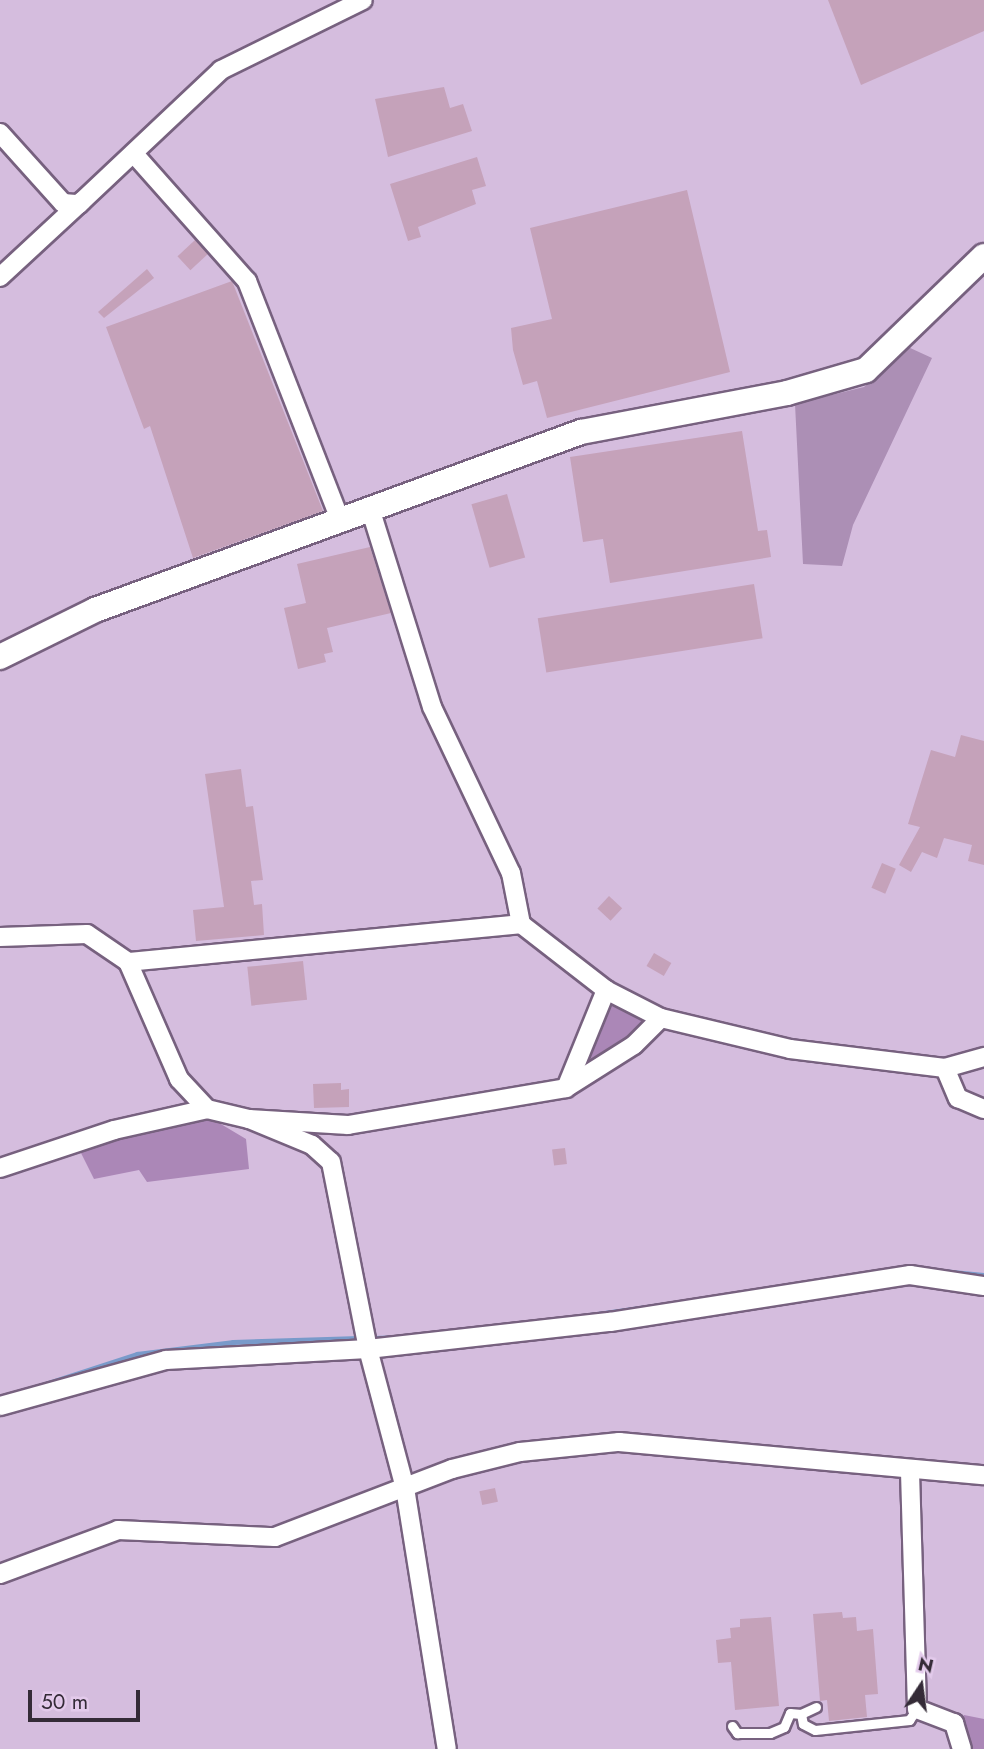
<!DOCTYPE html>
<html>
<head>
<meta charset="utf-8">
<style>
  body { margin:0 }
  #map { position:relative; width:984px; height:1749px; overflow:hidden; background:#d5bdde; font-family:Jost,sans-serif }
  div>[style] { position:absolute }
  .green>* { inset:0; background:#ac8fb5 }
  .forest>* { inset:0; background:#ab87b7 }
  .stream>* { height:4.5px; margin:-2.25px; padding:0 2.25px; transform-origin:2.25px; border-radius:2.25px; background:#799aca }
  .building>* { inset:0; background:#c5a2ba; transform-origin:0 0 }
  .roads { filter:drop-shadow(2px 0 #77617f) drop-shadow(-2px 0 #77617f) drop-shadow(0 2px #77617f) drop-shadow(0 -2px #77617f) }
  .lane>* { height:9px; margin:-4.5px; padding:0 4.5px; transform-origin:4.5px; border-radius:4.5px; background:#fff }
  .street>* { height:18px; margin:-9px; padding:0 9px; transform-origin:9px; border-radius:9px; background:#fff }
  .secondary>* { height:24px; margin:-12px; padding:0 12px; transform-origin:12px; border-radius:12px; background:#fff }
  span { translate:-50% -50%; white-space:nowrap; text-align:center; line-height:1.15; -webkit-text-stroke:5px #e3caeb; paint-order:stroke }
  .north { position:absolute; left:886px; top:1651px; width:70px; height:70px; -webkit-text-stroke:5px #e3caeb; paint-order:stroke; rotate:13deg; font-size:19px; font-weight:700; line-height:28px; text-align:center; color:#342b37 }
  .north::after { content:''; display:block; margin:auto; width:24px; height:32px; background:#342b37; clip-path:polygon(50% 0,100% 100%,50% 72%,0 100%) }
  .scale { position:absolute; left:28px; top:1690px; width:112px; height:32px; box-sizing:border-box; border:4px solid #342b37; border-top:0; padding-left:9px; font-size:21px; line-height:24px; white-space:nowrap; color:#342b37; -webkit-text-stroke:5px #e3caeb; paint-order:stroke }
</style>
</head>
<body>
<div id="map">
  <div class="green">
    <i style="clip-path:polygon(908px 347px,932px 358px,853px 525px,842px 566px,803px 564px,795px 404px,864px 387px)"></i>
  </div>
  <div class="forest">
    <i style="clip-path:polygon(609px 995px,650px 1017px,644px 1029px,576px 1078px)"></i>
    <i style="clip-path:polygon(199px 1111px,246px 1139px,249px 1169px,147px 1182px,139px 1170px,94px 1179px,80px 1151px)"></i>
    <i style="clip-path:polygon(964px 1715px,984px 1719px,984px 1749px,968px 1749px,960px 1721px)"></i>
  </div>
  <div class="stream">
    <i style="left:912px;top:1268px;width:72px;rotate:5.6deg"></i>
    <i style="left:583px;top:1316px;width:121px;rotate:-8.1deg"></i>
    <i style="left:375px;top:1338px;width:26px;rotate:-2deg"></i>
    <i style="left:24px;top:1391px;width:119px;rotate:-18.1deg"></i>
    <i style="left:137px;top:1354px;width:97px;rotate:-7.1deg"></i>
    <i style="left:233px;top:1342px;width:126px;rotate:-1.8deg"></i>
  </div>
  <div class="building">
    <i style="clip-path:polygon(828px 0,984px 0,984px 31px,861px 85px)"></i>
    <i style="clip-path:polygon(444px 87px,450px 108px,463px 104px,472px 131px,388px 157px,375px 99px)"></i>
    <i style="clip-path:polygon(477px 157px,486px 186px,472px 190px,476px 204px,418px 227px,421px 237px,408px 241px,390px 184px)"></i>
    <i style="clip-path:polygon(687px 190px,730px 372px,547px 418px,537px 381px,523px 385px,513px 350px,511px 328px,552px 319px,530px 228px)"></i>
    <i style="left:195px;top:240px;width:19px;height:24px;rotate:47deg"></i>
    <i style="clip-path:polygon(147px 269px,154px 278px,104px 318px,98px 312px)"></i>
    <i style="clip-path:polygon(232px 281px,323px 511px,193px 558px,150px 426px,144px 429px,106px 327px)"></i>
    <i style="clip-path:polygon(742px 431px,758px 531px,767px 530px,771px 557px,610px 583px,603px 539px,583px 542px,570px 457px)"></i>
    <i style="left:507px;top:494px;width:66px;height:37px;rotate:74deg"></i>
    <i style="clip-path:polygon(370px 547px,391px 613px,327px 628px,333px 652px,324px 654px,326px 662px,298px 669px,284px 608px,306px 603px,297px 564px)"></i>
    <i style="left:754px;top:584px;width:55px;height:219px;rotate:81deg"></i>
    <i style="clip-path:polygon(961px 735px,984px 741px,984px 865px,968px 861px,972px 845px,944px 838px,937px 858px,922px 852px,911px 872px,899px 865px,920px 827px,908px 824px,931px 750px,955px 757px)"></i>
    <i style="clip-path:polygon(241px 769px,246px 807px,253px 806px,263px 880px,251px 881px,254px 905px,262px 904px,264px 935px,196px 941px,193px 910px,224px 907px,205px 774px)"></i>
    <i style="left:882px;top:863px;width:15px;height:27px;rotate:23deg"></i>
    <i style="left:609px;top:896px;width:18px;height:17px;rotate:43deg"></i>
    <i style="left:654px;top:953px;width:20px;height:15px;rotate:30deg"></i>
    <i style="left:303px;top:961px;width:39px;height:56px;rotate:84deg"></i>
    <i style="clip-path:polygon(341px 1083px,341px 1090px,349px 1089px,349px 1107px,314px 1108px,313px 1084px)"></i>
    <i style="left:565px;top:1148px;width:16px;height:13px;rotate:83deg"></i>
    <i style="left:495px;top:1488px;width:14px;height:16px;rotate:78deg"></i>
    <i style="clip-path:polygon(842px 1612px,843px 1618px,856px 1617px,857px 1631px,873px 1629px,878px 1694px,865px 1695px,867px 1717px,829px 1721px,827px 1700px,820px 1701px,813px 1614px)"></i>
    <i style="clip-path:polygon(771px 1617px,779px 1706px,735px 1710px,731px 1662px,718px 1663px,716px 1640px,731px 1638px,730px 1628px,740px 1627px,740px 1619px)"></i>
  </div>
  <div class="roads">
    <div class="lane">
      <i style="left:816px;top:1707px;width:17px;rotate:155deg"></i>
      <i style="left:801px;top:1714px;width:10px;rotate:79deg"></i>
      <i style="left:803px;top:1724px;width:13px;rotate:27deg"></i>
      <i style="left:815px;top:1730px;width:95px;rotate:-6.1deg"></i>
      <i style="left:909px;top:1720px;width:14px;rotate:-54deg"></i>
      <i style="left:732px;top:1726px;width:9px;rotate:54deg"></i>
      <i style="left:737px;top:1733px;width:33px"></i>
      <i style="left:770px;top:1733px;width:15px;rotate:-23deg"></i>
      <i style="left:784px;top:1727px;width:15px;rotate:-67deg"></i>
      <i style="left:790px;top:1713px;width:11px;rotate:5deg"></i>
    </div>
    <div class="street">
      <i style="left:0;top:133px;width:94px;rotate:48deg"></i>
      <i style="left:63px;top:203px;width:16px;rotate:4deg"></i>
      <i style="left:79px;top:204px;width:195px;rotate:-43.3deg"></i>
      <i style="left:221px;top:70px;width:158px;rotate:-26.2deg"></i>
      <i style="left:135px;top:155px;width:169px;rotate:48.4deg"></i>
      <i style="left:247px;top:281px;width:256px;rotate:68.7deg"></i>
      <i style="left:0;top:277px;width:112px;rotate:-42.8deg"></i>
      <i style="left:370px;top:508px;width:208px;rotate:72.7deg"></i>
      <i style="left:432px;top:707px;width:184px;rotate:64.6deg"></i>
      <i style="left:511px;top:873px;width:52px;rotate:78.9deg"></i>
      <i style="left:521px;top:924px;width:108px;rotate:37.8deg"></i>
      <i style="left:606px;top:990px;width:62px;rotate:27deg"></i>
      <i style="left:661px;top:1018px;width:133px;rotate:13.5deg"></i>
      <i style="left:790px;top:1049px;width:156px;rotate:7deg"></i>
      <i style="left:945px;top:1068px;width:41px;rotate:-15.8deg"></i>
      <i style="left:0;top:937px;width:87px;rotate:-2deg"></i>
      <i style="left:87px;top:934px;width:50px;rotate:34.3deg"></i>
      <i style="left:128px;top:962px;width:128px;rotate:66.4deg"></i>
      <i style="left:179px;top:1079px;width:41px;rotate:47deg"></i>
      <i style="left:128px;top:962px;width:395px;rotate:-5.5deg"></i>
      <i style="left:945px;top:1068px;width:33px;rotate:67deg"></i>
      <i style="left:958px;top:1098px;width:28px;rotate:23deg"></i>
      <i style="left:566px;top:1088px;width:80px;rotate:-32.3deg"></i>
      <i style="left:634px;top:1045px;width:38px;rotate:-45deg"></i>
      <i style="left:249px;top:1119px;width:68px;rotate:22.4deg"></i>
      <i style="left:312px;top:1145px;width:25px;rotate:42deg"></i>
      <i style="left:331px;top:1162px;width:191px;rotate:78.8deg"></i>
      <i style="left:368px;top:1349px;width:144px;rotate:75.1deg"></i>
      <i style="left:405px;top:1488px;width:264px;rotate:80.9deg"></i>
      <i style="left:0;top:1168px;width:120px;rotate:-18.4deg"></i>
      <i style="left:114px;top:1130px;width:95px;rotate:-12.7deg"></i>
      <i style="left:207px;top:1109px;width:43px;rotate:13.4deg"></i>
      <i style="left:249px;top:1119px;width:99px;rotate:3.5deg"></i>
      <i style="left:348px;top:1125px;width:221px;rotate:-9.6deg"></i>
      <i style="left:566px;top:1088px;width:106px;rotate:-67.8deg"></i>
      <i style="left:0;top:1406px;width:172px;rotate:-15.5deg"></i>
      <i style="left:166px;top:1360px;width:202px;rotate:-3.1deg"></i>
      <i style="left:368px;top:1349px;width:244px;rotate:-6.4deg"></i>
      <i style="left:610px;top:1322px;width:304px;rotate:-8.9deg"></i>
      <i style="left:910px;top:1275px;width:75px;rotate:8.5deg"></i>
      <i style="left:910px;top:1472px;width:237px;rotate:88.3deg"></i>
      <i style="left:917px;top:1709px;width:40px;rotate:21deg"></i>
      <i style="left:954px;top:1723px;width:27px;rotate:73deg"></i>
      <i style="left:0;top:1574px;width:126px;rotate:-20.4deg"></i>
      <i style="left:118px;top:1530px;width:157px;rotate:2.6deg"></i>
      <i style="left:275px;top:1537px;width:190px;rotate:-21deg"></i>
      <i style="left:452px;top:1469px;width:70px;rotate:-14deg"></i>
      <i style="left:520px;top:1452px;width:100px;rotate:-5.8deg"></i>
      <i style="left:619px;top:1442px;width:366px;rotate:5.2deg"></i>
    </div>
    <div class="secondary">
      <i style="left:0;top:657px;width:106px;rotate:-26.3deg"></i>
      <i style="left:95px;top:610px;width:518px;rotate:-20.12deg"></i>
      <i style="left:581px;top:432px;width:210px;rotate:-10.7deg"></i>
      <i style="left:787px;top:393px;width:82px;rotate:-16.2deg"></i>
      <i style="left:866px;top:370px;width:164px;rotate:-44deg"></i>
    </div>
  </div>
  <div class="north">N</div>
  <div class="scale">50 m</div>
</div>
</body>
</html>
